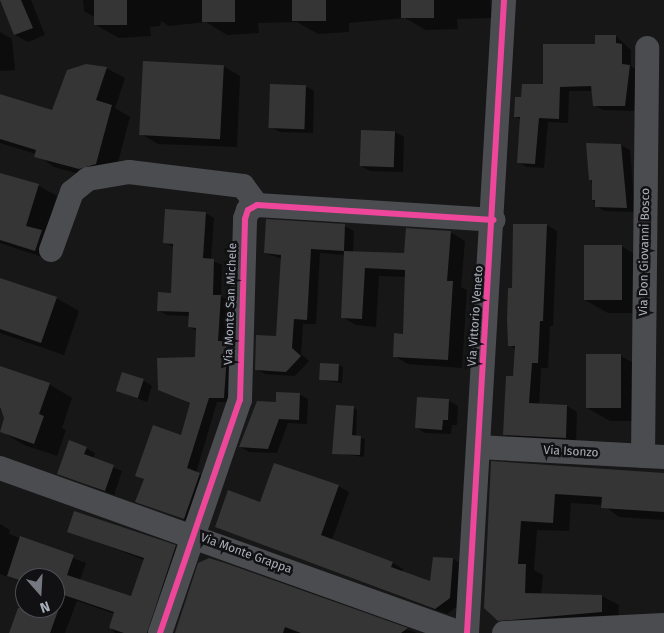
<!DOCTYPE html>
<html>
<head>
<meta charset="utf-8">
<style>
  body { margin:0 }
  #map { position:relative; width:664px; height:633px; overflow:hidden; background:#171717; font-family:"Fira Sans",sans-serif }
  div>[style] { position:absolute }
  .shadow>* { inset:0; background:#0007 }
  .building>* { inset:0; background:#353536; transform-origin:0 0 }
  .minor>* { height:24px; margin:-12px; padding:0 12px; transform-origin:12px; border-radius:12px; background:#4b4c50 }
  .cycleway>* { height:6px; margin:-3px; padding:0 3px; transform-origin:3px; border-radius:3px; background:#ed469a }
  span { translate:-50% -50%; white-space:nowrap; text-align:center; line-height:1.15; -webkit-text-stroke:5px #111113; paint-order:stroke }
  .street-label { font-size:12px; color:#a8adb8 }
  .north { position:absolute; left:15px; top:568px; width:50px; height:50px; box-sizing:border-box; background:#111113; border:1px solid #4d4f55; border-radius:50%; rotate:161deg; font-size:14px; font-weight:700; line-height:20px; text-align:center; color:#a8adb8 }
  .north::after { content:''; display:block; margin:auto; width:18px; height:22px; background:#757880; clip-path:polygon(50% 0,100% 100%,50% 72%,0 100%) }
</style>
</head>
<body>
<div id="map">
  <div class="shadow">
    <i style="clip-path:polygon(1px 0,31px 0,45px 35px,28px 42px,15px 35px)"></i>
    <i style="clip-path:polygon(83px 0,490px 0,492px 18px,457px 19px,458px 29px,426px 30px,405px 18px,349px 23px,349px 32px,318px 34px,297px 22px,258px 23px,259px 33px,227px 35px,206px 22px,169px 26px,161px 21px,160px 26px,150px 27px,151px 36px,119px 38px,96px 25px,96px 18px,84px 11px)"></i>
    <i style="clip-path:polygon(0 32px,12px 39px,15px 70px,0 71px)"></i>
    <i style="clip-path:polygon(616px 36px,631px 50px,631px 66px,638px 71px,634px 111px,603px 110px,594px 105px,592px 91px,569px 91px,568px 123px,548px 122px,544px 168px,527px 167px,518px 162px,522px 120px,516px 117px,522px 98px,544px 86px,596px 45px)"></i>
    <i style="clip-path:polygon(223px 66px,240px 76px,237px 147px,158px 144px,141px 134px)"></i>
    <i style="clip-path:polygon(106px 68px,125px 78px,115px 108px,130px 117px,115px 174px,98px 179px,54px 167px,36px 154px,0 143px,0 94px,53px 111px)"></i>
    <i style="clip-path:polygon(305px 86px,314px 91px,313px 133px,280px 132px,271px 127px)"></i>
    <i style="clip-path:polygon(395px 132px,404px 137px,403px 172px,370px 171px,361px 166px)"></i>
    <i style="clip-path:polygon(588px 144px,621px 145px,630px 150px,635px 212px,605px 211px,596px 206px,593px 199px)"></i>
    <i style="clip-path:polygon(0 174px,39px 186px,57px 196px,45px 234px,54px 261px,0 243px)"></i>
    <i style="clip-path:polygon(205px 213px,214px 218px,211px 260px,222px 265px,221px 296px,230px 301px,227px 342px,236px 347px,233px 402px,217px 402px,196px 473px,208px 479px,193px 523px,137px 501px,145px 480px,136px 475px,182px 437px,191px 404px,159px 389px,196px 358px,197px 331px,190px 327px,190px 316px,167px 315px,158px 310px,172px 294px,173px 247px,165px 242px)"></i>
    <i style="clip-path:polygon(547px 225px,557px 231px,553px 326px,550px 326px,548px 368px,541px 368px,539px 405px,567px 406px,577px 412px,576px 443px,514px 440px,504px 434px,515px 378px,516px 349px,509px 345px,513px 289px)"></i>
    <i style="clip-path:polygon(345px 226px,354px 231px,353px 252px,405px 254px,450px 232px,465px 241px,461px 287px,467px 290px,462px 368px,408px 364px,394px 356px,404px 335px,406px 277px,379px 276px,376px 327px,356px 325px,342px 317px,345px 255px,320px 253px,316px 324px,303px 324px,301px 354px,309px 361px,295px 376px,265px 374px,256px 369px,278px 338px,282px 259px,265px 253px)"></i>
    <i style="clip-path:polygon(621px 246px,644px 259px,644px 313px,608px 313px,585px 300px)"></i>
    <i style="clip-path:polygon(0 279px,56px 298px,79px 311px,64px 355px,0 333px)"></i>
    <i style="clip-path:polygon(621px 356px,644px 369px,644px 421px,610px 421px,587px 408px)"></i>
    <i style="clip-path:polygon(339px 365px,343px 367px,342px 383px,320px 380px)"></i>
    <i style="clip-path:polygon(0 367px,49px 384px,72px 398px,62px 428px,66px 430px,57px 456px,24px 445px,1px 431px,6px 418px,0 409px)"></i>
    <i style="clip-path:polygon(143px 380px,152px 386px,147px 402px,117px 391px)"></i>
    <i style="clip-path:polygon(299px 394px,308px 399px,307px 424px,288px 423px,277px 453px,249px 452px,241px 447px,277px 403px)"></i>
    <i style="clip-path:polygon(418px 398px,449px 401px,458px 406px,457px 425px,452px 425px,451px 434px,425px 433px,416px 427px)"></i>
    <i style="clip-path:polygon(353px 407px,357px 410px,356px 437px,365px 439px,364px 457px,334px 453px)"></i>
    <i style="clip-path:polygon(86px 448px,95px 453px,93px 459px,122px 471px,114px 495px,58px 473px)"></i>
    <i style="clip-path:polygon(492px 463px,664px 474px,664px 520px,619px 517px,603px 505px,571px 503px,569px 531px,537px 530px,534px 570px,543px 575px,541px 595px,602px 596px,619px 605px,618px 621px,515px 629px,498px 620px)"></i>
    <i style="clip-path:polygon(338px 486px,349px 492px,332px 540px,393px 563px,403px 569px,402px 572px,431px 583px,453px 559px,463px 565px,460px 604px,447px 614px,216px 527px,261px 503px)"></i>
    <i style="clip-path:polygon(0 524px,10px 530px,9px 534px,86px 563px,80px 580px,132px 598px,144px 560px,69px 531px,175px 546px,188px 554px,161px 633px,115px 633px,110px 627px,115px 614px,77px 601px,65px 633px,10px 633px,25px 591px,25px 608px,55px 608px,55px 578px,25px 578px,25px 583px,0 574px)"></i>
    <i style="clip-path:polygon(199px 564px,385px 622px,417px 633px,176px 633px)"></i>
  </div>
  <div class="building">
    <i style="clip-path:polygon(0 0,21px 0,33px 28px,14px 35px)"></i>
    <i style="left:94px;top:0;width:33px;height:25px"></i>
    <i style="left:202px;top:0;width:33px;height:22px"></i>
    <i style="left:292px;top:0;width:34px;height:21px"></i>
    <i style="left:401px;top:0;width:33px;height:18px"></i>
    <i style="clip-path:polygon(595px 35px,616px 35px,616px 43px,622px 44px,622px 64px,630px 65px,625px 106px,593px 106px,591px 86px,560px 87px,559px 119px,539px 118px,535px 164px,517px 163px,520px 117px,514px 117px,515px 97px,521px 97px,522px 84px,543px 84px,543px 44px,595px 44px)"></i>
    <i style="left:143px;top:61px;width:81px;height:74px;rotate:3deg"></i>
    <i style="clip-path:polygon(86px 64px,107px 67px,96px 100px,112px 105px,96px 164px,79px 169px,34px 157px,36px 150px,0 139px,0 94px,52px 110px,67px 70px)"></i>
    <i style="left:270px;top:84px;width:36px;height:44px;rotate:2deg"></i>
    <i style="left:361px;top:130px;width:34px;height:36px;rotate:2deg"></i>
    <i style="clip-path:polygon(586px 143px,621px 144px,627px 208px,595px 207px,595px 200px,592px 200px,592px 180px,589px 180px)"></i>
    <i style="clip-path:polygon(0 173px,39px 184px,26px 226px,42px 230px,35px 251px,0 240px)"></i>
    <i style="clip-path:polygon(165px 209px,206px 212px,203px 258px,214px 259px,213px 295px,221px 295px,218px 341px,228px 341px,224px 398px,209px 398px,187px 468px,200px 473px,184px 519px,135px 502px,144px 479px,135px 476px,153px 425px,181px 435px,190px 403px,158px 390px,157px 358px,195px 357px,196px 328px,188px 327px,189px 312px,157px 311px,158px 292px,171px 293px,173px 244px,163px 243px)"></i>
    <i style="clip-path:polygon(266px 219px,345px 224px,344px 251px,311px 249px,307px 320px,294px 319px,292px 348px,301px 356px,286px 372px,255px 370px,256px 335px,276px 336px,281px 255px,264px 253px)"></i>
    <i style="clip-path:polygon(513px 224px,547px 224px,543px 321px,540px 321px,538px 363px,532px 363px,529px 403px,567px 405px,566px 438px,503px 435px,506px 376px,513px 376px,515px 346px,508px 346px,507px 319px,508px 288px,512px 288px)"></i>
    <i style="clip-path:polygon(406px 228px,451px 231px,447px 281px,453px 281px,448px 360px,393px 357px,394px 333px,403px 334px,405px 270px,365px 268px,362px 319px,341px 318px,344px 251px,404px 253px)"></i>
    <i style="left:584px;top:245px;width:38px;height:55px"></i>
    <i style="clip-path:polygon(0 278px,57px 297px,41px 343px,0 329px)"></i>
    <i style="left:621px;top:354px;width:54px;height:35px;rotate:90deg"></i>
    <i style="left:320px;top:363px;width:19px;height:17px;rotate:3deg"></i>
    <i style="clip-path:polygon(0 366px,50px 383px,39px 414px,44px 416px,34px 444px,0 432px,4px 418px,0 407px)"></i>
    <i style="left:122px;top:372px;width:23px;height:20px;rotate:18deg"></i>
    <i style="clip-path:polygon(276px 392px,300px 393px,299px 420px,279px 419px,268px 449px,239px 447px,257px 401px,276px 402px)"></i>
    <i style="clip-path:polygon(417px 397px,449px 399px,448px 420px,443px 420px,442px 430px,415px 428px)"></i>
    <i style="clip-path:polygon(336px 405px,354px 406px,352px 435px,361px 436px,360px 455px,332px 454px)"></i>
    <i style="clip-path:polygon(69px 440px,87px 447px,84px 454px,114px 465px,105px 491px,57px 474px)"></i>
    <i style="clip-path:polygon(491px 461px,664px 473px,664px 512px,601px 508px,602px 497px,555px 494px,553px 523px,521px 521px,518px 564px,526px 564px,525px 593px,602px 595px,602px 612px,498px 621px,484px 608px)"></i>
    <i style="clip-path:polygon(274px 463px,339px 485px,321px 535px,393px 562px,391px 567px,430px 581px,433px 557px,453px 558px,450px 598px,435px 609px,215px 527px,228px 490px,260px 502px)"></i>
    <i style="clip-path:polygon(74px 511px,176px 545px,147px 633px,124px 633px,109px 628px,114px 612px,55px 592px,55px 578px,25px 578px,25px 582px,7px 576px,20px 536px,74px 555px,67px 575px,131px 596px,144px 558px,67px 532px)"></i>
    <i style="clip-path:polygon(209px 558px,225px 563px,408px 628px,401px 633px,301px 633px,285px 627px,283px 633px,175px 633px,198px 563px)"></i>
    <i style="clip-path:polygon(18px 608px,59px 608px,50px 633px,9px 633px)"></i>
  </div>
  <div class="minor">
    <i style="left:51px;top:250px;width:62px;rotate:-70.1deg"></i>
    <i style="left:72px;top:192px;width:21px;rotate:-39deg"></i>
    <i style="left:88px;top:179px;width:42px;rotate:-9.7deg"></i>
    <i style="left:129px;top:172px;width:115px;rotate:7deg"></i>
    <i style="left:243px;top:186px;width:24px;rotate:54deg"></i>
    <i style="left:478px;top:447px;width:186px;rotate:3.1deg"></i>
    <i style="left:643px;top:456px;width:408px;rotate:-89.4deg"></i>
    <i style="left:0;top:468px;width:491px;rotate:19.7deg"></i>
    <i style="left:160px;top:633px;width:246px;rotate:-71.1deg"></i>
    <i style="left:240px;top:400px;width:181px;rotate:-88.4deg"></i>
    <i style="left:245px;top:219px;width:9px;rotate:-72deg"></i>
    <i style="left:248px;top:210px;width:10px;rotate:-29deg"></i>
    <i style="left:257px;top:205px;width:237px;rotate:3.6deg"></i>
    <i style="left:467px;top:633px;width:634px;rotate:-86.65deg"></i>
    <i style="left:504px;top:633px;width:160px;rotate:-2.9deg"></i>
  </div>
  <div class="cycleway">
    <i style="left:160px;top:633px;width:246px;rotate:-71.1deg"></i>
    <i style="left:240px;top:400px;width:181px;rotate:-88.4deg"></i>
    <i style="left:245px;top:219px;width:9px;rotate:-72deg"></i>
    <i style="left:248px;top:210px;width:10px;rotate:-29deg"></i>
    <i style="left:257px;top:205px;width:237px;rotate:3.6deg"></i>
    <i style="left:467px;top:633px;width:634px;rotate:-86.65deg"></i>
  </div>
  <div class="street-label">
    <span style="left:645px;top:252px;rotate:-89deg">Via Don Giovanni Bosco</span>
    <span style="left:231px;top:304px;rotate:-88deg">Via Monte San Michele</span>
    <span style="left:476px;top:316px;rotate:-86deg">Via Vittorio Veneto</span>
    <span style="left:571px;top:452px;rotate:3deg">Via Isonzo</span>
    <span style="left:246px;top:554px;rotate:20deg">Via Monte Grappa</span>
  </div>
  <div class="north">N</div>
</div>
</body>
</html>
